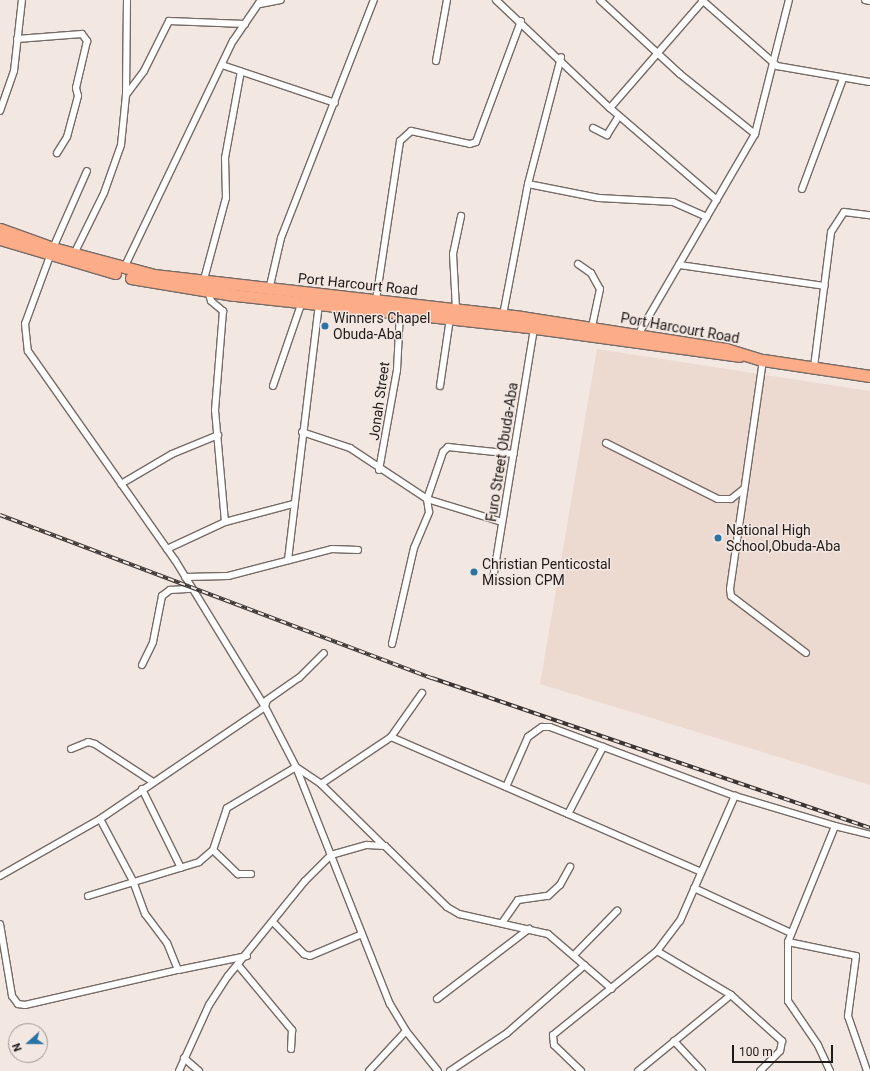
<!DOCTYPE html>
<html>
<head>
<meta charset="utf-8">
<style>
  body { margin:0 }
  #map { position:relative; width:870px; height:1071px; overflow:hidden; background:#f3e7e2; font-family:Roboto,sans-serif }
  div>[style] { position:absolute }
  .built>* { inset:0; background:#ecd9d0 }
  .roads { filter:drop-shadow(1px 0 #756b66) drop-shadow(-1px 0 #756b66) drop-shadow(0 1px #756b66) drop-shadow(0 -1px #756b66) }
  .street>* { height:6px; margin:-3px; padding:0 3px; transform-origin:3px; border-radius:3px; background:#fff }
  .highway>* { height:11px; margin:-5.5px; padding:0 5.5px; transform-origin:5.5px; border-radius:5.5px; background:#fcac86 }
  .rail>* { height:3.5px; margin-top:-1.75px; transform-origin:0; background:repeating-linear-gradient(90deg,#f3e7e2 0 6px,#3a3532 0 12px); box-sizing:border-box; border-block:1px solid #3a3532 }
  .dots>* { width:11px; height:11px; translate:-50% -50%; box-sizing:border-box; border:2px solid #f3e7e2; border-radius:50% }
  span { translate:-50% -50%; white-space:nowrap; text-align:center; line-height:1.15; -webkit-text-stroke:3px #f3e7e2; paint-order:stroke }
  .street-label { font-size:14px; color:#1e1a18 }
  .poi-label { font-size:14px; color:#1e1a18 }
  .left { translate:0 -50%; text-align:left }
  .north { position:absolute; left:8px; top:1023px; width:40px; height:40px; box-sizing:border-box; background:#f3e7e2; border:1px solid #9e9591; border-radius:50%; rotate:249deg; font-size:11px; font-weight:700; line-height:16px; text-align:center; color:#1e1a18 }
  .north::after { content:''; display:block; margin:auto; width:14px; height:18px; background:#2974a7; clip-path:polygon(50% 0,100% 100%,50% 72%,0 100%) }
  .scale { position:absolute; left:732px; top:1045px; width:101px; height:18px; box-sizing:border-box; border:2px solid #1e1a18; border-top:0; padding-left:5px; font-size:12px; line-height:14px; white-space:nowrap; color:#1e1a18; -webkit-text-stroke:3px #f3e7e2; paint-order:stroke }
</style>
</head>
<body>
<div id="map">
  <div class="built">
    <i style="clip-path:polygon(597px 349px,870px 391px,870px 785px,540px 684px)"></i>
  </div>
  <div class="roads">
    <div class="street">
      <i style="left:496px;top:0;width:157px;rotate:43.5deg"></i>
      <i style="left:610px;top:108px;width:141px;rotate:40.7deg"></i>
      <i style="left:600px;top:0;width:109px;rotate:42.8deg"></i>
      <i style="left:680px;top:74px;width:96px;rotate:38.7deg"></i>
      <i style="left:702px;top:0;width:100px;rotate:41.3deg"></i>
      <i style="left:777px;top:66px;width:94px;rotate:9.8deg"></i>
      <i style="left:865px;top:0;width:5px;rotate:11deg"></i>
      <i style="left:260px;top:4px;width:21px;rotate:-11deg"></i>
      <i style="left:17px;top:39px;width:65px;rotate:-4.4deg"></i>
      <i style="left:82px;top:34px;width:9px;rotate:54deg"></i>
      <i style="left:87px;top:41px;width:48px;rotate:103.2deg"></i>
      <i style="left:76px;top:88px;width:8px;rotate:76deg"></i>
      <i style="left:78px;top:96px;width:42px;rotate:105deg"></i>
      <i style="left:67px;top:137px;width:19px;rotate:122deg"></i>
      <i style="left:436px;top:61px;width:62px;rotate:-79.8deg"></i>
      <i style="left:222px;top:65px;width:119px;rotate:18.6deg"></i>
      <i style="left:126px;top:95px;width:30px;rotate:-53deg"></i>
      <i style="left:144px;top:71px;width:56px;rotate:-63.4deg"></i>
      <i style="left:169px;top:21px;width:76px;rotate:2.3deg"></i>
      <i style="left:610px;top:108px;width:142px;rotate:-49deg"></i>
      <i style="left:0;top:111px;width:42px;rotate:-70.7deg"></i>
      <i style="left:14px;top:71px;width:71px;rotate:-83.6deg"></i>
      <i style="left:593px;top:128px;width:16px;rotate:27deg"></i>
      <i style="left:607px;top:135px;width:22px;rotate:-58deg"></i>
      <i style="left:528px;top:184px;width:72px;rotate:11.2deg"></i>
      <i style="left:599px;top:198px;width:74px;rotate:3.1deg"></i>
      <i style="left:673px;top:202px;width:37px;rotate:24deg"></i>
      <i style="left:802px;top:189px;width:117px;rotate:-69.6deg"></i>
      <i style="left:53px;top:248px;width:84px;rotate:-66.2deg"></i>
      <i style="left:74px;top:254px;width:68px;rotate:-63.8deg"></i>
      <i style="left:104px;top:193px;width:51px;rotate:-70.5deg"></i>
      <i style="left:121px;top:145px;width:50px;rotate:-84.3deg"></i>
      <i style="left:126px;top:95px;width:95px;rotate:-89.4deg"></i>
      <i style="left:50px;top:256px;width:72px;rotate:110.2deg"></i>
      <i style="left:25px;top:324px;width:27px;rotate:84deg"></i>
      <i style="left:28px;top:351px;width:256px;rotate:54.9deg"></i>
      <i style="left:175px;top:560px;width:172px;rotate:58.5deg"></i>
      <i style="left:265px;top:707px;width:68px;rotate:62.7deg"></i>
      <i style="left:296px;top:767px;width:255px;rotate:68.4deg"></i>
      <i style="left:390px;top:1004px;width:31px;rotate:59deg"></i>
      <i style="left:406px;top:1031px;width:51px;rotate:51.3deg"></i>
      <i style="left:578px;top:264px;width:16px;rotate:35deg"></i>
      <i style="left:591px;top:273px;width:18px;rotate:61deg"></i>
      <i style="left:600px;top:289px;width:40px;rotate:102deg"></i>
      <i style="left:679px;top:265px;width:147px;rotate:8.2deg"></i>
      <i style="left:124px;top:268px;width:252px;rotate:-64.4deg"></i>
      <i style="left:233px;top:41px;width:50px;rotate:-55.7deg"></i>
      <i style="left:203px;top:283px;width:88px;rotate:-74.9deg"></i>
      <i style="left:226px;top:198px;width:40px;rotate:-91.4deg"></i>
      <i style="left:225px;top:158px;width:88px;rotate:-79.6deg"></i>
      <i style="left:269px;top:290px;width:53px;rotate:-77deg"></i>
      <i style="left:281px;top:238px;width:256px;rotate:-68.7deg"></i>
      <i style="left:208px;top:291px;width:10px;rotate:73deg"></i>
      <i style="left:211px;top:301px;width:16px;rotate:40deg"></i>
      <i style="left:223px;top:311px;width:99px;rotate:94.6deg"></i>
      <i style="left:215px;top:410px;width:112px;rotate:84.9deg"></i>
      <i style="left:376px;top:300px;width:161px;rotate:-81.4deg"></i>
      <i style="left:400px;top:141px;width:15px;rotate:-42deg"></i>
      <i style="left:411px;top:131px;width:60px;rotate:12.4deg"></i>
      <i style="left:470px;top:144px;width:6px;rotate:-18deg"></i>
      <i style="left:476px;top:142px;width:129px;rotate:-69.6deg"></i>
      <i style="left:456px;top:309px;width:55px;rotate:-93.1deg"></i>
      <i style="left:453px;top:254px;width:39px;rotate:-78deg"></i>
      <i style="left:503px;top:315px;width:133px;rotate:-79.2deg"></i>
      <i style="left:528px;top:184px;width:131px;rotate:-75.4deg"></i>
      <i style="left:638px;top:335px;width:233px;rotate:-59.8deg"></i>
      <i style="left:755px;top:134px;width:138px;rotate:-75.8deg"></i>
      <i style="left:763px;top:360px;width:231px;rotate:98.2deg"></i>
      <i style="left:730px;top:589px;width:7px;rotate:82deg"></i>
      <i style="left:731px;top:596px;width:94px;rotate:37.2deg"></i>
      <i style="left:814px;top:367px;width:136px;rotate:-82.8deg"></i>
      <i style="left:831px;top:232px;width:24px;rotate:-57deg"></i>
      <i style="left:844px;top:212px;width:26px;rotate:7deg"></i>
      <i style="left:273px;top:386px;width:89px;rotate:-71deg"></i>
      <i style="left:440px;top:386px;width:69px;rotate:-81.6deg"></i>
      <i style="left:302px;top:432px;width:51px;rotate:18.4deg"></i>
      <i style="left:350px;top:448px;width:92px;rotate:33.5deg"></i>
      <i style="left:427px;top:499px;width:78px;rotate:17deg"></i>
      <i style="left:606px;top:443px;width:125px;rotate:26.6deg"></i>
      <i style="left:718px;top:499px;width:13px"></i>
      <i style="left:731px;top:499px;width:16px;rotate:-38deg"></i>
      <i style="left:379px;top:470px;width:102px;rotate:-79.8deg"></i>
      <i style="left:397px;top:370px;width:58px;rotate:-87deg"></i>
      <i style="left:121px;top:484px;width:59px;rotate:-30.5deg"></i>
      <i style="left:172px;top:454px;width:50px;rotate:-22.4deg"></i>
      <i style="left:167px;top:549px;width:64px;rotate:-25deg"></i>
      <i style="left:225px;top:522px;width:70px;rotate:-14.8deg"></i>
      <i style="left:288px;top:560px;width:258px;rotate:-83.1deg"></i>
      <i style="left:185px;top:577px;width:43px;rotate:-1.3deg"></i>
      <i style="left:228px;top:576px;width:107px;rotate:-14.6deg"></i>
      <i style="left:332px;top:549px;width:26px;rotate:2deg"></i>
      <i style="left:493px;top:579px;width:254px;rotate:-80.7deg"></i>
      <i style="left:392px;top:644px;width:98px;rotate:-77.1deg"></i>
      <i style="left:414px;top:548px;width:39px;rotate:-67deg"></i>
      <i style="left:429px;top:512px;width:13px;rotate:-99deg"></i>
      <i style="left:427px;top:499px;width:50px;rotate:-71.2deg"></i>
      <i style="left:443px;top:452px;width:7px;rotate:-45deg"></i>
      <i style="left:448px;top:447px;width:66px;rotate:6.1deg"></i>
      <i style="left:142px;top:665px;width:25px;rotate:-64deg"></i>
      <i style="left:153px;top:642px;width:47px;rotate:-78.9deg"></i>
      <i style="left:162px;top:596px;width:10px;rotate:-37deg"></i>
      <i style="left:170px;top:590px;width:22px;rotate:-3deg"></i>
      <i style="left:391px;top:737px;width:336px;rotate:23.5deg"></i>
      <i style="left:71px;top:749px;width:18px;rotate:-22deg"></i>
      <i style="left:88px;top:742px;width:7px;rotate:16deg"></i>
      <i style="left:95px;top:744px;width:69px;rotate:33.2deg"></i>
      <i style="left:321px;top:784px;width:84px;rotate:-33.9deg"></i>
      <i style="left:391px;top:737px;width:54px;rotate:-54.8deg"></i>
      <i style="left:506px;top:787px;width:55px;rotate:-66.3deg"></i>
      <i style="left:528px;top:737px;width:17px;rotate:-36deg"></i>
      <i style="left:542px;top:727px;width:8px"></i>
      <i style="left:550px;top:727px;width:197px;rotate:20.5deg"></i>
      <i style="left:735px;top:796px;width:104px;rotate:16.7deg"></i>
      <i style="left:142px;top:789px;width:88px;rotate:63.7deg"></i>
      <i style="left:568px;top:814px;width:76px;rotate:-62.4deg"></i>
      <i style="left:213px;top:850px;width:35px;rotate:44deg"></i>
      <i style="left:238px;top:874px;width:13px"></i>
      <i style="left:0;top:876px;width:115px;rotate:-29.7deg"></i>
      <i style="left:694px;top:888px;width:107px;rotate:24.9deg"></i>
      <i style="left:88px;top:896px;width:116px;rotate:-17deg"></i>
      <i style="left:199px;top:862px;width:18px;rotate:-41deg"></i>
      <i style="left:213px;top:850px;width:44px;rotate:-71.6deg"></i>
      <i style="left:227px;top:808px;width:80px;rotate:-30.7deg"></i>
      <i style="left:296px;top:767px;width:30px;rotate:34deg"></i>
      <i style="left:321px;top:784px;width:86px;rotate:44.5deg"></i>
      <i style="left:273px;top:922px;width:45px;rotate:45.9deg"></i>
      <i style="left:304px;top:954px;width:6px;rotate:18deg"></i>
      <i style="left:310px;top:956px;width:56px;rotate:-22.9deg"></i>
      <i style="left:502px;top:923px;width:28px;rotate:-55deg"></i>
      <i style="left:518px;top:900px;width:30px;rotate:-8deg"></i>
      <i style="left:548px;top:896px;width:16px;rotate:-43deg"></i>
      <i style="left:560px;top:885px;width:21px;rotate:-61deg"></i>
      <i style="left:0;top:924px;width:73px;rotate:80.5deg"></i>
      <i style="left:12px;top:996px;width:10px;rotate:53deg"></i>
      <i style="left:18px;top:1004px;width:7px;rotate:8deg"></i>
      <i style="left:25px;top:1005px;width:157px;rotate:-12.9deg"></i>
      <i style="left:788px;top:942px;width:69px;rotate:11.6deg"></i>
      <i style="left:856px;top:956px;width:61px;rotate:97.6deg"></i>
      <i style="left:848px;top:1016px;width:58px;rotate:70.9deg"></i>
      <i style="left:657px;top:951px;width:38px;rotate:-53deg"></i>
      <i style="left:680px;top:921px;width:137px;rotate:-66.3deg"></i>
      <i style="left:574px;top:955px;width:62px;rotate:-45.7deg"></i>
      <i style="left:247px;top:956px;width:70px;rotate:168.5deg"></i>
      <i style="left:178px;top:970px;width:29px;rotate:-112deg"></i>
      <i style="left:167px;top:943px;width:36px;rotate:-127deg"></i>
      <i style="left:145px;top:914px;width:35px;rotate:-110deg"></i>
      <i style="left:133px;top:881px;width:70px;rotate:-118deg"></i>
      <i style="left:100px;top:819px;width:199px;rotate:-34.2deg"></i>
      <i style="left:265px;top:707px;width:7px;rotate:-74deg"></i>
      <i style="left:267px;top:700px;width:39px;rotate:-35deg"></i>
      <i style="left:299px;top:678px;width:35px;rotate:-45deg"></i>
      <i style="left:238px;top:965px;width:85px;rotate:50.3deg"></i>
      <i style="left:292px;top:1030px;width:19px;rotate:93deg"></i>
      <i style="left:437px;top:999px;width:116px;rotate:-37.3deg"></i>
      <i style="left:674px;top:1041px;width:41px;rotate:47deg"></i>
      <i style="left:184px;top:1058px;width:20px;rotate:41deg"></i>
      <i style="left:179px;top:1071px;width:72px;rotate:-65.6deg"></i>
      <i style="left:209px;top:1005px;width:35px;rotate:-57deg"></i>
      <i style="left:228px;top:976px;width:122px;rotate:-51deg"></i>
      <i style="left:305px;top:881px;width:37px;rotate:-45deg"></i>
      <i style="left:331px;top:855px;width:37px;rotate:-16deg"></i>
      <i style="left:367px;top:845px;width:18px;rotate:3deg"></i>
      <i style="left:385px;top:846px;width:87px;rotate:44.5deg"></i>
      <i style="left:447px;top:907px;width:14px;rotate:30deg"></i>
      <i style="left:459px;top:914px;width:91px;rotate:12.7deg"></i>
      <i style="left:548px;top:934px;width:84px;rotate:40.7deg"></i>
      <i style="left:369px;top:1071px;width:54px;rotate:-47.2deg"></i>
      <i style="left:450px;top:1071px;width:69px;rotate:-33.7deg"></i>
      <i style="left:507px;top:1033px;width:103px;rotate:-41.1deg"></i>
      <i style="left:581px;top:1071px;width:37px;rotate:-136deg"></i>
      <i style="left:554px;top:1045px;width:10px;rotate:-96deg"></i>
      <i style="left:553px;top:1035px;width:134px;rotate:-38.9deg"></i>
      <i style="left:657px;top:951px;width:86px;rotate:30.7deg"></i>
      <i style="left:731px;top:995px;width:69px;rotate:42deg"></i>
      <i style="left:782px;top:1041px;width:10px;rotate:101deg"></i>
      <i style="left:780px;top:1051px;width:28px;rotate:135deg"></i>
      <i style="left:638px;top:1071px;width:120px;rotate:-39.3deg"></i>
      <i style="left:830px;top:1071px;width:29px;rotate:-115deg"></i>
      <i style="left:818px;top:1045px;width:53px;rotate:-124.3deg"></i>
      <i style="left:788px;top:1001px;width:59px;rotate:-90deg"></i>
      <i style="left:788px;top:942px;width:125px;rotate:-67.9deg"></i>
      <i style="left:835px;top:826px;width:36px;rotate:14deg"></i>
    </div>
    <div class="highway">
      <i style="left:0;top:229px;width:56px;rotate:19.7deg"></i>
      <i style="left:53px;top:248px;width:105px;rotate:15deg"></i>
      <i style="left:154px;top:275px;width:369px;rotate:6.5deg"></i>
      <i style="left:521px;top:317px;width:207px;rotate:8.9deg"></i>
      <i style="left:726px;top:349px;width:39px;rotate:17deg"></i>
      <i style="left:763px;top:360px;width:108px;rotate:8.5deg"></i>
      <i style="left:0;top:239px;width:120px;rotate:16.5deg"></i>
      <i style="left:131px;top:278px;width:104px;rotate:9.4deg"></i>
      <i style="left:234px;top:295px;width:289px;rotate:6.2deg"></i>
      <i style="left:521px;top:326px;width:220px;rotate:7.8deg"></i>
    </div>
  </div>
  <div class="rail">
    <i style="left:0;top:515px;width:462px;rotate:20.7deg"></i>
    <i style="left:432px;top:678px;width:463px;rotate:18.9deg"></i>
  </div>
  <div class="dots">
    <i style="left:325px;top:326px;background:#2974a7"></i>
    <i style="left:718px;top:538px;background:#2974a7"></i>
    <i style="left:474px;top:572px;background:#2974a7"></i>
  </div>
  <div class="street-label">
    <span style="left:358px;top:284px;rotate:6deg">Port Harcourt Road</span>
    <span style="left:680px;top:328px;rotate:10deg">Port Harcourt Road</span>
    <span style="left:379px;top:401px;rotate:-82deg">Jonah Street</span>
    <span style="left:502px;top:452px;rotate:-81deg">Furo Street Obuda-Aba</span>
  </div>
  <div class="poi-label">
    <span class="left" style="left:333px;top:326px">Winners Chapel<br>Obuda-Aba</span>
    <span class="left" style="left:726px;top:538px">National High<br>School,Obuda-Aba</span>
    <span class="left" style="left:482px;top:572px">Christian Penticostal<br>Mission CPM</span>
  </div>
  <div class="north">N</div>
  <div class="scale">100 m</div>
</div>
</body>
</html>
